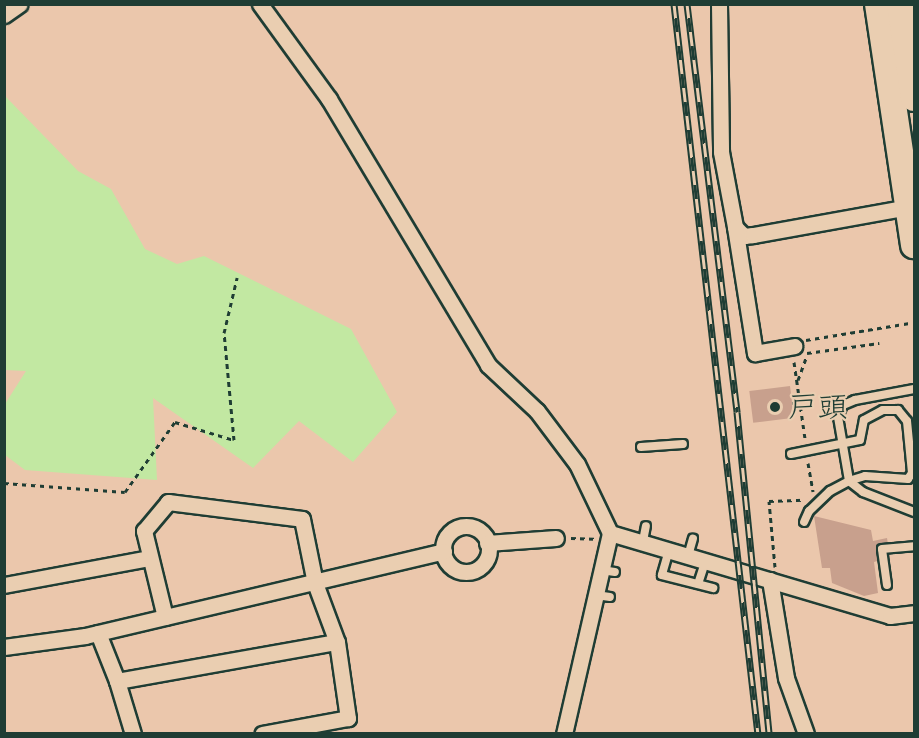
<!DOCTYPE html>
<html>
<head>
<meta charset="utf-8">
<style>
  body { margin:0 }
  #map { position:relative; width:919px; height:738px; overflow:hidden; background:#ebc7ac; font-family:Caveat,"Klee One",sans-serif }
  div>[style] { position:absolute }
  .green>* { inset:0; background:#c2e8a2 }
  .building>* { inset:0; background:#c8a08d; transform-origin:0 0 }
  .path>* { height:3px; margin-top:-1.5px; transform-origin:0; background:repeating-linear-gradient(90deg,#1f3d34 0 4.5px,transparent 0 9px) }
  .roads { filter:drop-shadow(2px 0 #1f3d34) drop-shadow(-2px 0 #1f3d34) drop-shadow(0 2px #1f3d34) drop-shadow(0 -2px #1f3d34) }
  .service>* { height:8px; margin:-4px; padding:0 4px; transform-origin:4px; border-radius:4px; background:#eaceb1 }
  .minor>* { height:15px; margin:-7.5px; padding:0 7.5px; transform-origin:7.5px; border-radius:7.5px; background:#eaceb1 }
  .minor>.ring { margin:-7.5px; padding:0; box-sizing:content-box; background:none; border:15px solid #eaceb1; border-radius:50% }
  .trunk>* { height:26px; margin:-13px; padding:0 13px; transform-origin:13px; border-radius:13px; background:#eaceb1 }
  .rail>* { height:7px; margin-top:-3.5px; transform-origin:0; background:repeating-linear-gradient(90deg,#eaceb1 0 14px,#1f3d34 0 28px); box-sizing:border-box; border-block:2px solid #1f3d34 }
  .dots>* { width:16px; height:16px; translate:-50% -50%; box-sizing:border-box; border:3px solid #eaceb1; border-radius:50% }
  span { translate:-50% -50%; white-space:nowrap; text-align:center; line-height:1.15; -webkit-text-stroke:4.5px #eaceb1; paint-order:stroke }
  .poi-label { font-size:30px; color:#1f3d34 }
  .left { translate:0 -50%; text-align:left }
  .frame { position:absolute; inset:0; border:6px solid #1f3d34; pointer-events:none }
</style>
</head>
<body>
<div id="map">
  <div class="green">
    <i style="clip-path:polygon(5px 96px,78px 171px,111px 189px,145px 249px,177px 264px,204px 256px,351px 329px,397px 412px,353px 462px,299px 421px,253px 468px,153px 398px,157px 480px,25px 470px,5px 455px,5px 404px,26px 371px,5px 370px)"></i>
  </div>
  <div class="building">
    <i style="left:790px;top:386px;width:32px;height:41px;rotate:83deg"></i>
    <i style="clip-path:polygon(814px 516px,871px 530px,873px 541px,887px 538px,890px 557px,874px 562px,878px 593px,864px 596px,832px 583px,830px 568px,822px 568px)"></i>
  </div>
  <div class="path">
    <i style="left:806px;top:340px;width:105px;rotate:-9.3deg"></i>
    <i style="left:807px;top:353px;width:73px;rotate:-7.9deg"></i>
    <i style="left:794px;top:362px;width:77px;rotate:81.8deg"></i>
    <i style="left:798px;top:380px;width:23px;rotate:-70deg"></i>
    <i style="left:792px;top:403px;width:7px;rotate:-8deg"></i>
    <i style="left:808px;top:463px;width:29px;rotate:80deg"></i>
    <i style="left:4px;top:483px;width:121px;rotate:4.3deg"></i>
    <i style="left:125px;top:492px;width:86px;rotate:-54.5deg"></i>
    <i style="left:175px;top:422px;width:62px;rotate:17deg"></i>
    <i style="left:234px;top:440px;width:107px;rotate:-95.3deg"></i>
    <i style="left:224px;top:333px;width:57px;rotate:-76.7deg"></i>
    <i style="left:571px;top:538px;width:23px;rotate:2deg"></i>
    <i style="left:775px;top:567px;width:66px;rotate:-95.2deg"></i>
    <i style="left:769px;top:501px;width:35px;rotate:-2deg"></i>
  </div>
  <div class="roads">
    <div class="service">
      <i style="left:914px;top:389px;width:60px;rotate:169.4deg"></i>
      <i style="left:855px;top:400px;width:13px;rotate:157deg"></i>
      <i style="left:843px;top:405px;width:13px;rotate:113deg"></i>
      <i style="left:838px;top:417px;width:65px;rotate:80.2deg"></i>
      <i style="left:849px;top:481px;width:18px;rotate:38deg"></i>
      <i style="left:863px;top:492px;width:55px;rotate:21.4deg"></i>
      <i style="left:641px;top:447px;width:42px;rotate:-4.1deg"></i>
      <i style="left:791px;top:454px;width:70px;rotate:-11.5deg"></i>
      <i style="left:860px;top:440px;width:20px;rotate:-79deg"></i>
      <i style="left:864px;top:420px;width:21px;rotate:-28deg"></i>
      <i style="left:883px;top:410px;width:15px"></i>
      <i style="left:898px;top:410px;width:14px;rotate:51deg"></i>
      <i style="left:907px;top:421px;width:52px;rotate:84.5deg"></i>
      <i style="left:912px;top:473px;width:7px;rotate:124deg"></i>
      <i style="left:908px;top:479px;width:43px;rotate:-176deg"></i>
      <i style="left:865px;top:476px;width:17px;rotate:163deg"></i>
      <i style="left:849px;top:481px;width:21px;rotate:152deg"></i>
      <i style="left:830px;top:491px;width:29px;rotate:136deg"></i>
      <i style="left:809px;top:511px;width:12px;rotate:114deg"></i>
      <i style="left:643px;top:541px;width:15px;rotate:-79deg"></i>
      <i style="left:669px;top:550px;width:26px;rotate:106deg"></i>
      <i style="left:662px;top:575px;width:53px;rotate:14.3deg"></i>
      <i style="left:688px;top:556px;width:18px;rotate:-74deg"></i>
      <i style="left:601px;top:570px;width:14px;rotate:8deg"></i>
      <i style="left:698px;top:584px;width:23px;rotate:-72deg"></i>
      <i style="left:887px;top:585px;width:36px;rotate:-98deg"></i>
      <i style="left:882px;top:549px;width:32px;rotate:-5deg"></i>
      <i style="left:596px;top:595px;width:14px;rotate:8deg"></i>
    </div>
    <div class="minor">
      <i style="left:260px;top:4px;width:117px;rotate:54deg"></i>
      <i style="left:329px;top:99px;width:310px;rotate:59.1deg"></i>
      <i style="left:488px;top:365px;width:67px;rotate:43.2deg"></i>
      <i style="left:537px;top:411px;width:66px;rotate:53deg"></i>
      <i style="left:577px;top:464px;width:76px;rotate:64.4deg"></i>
      <i style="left:719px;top:4px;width:148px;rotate:89.2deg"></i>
      <i style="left:721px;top:152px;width:76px;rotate:79.4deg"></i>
      <i style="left:735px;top:227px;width:13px;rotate:45deg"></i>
      <i style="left:744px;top:236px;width:9px;rotate:-6deg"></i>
      <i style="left:753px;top:235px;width:164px;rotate:-10.2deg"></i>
      <i style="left:4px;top:15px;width:19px;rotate:-35deg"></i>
      <i style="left:735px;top:227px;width:128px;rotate:81deg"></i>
      <i style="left:755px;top:353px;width:40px;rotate:-10deg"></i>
      <i class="ring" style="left:443px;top:526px;width:31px;height:31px"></i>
      <i style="left:487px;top:543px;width:69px;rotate:-4.1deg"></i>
      <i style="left:770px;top:580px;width:99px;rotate:80.7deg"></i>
      <i style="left:786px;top:678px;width:59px;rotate:70.3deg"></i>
      <i style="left:4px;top:585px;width:147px;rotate:-10.5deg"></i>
      <i style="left:165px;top:617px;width:89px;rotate:-103.7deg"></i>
      <i style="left:144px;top:531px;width:38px;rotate:-50deg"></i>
      <i style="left:168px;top:502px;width:135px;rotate:7.2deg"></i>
      <i style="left:302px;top:519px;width:65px;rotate:78.5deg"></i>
      <i style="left:315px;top:583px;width:63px;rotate:69.6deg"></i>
      <i style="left:337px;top:642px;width:77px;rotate:81.8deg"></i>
      <i style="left:348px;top:718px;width:87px;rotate:169.5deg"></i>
      <i style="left:98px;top:633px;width:52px;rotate:68.4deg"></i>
      <i style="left:4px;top:647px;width:82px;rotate:-7.7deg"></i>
      <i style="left:85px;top:636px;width:369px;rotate:-13.3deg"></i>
      <i style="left:133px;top:734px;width:55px;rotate:-106.8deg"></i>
      <i style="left:117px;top:681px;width:223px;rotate:-10.1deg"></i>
      <i style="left:564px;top:734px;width:206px;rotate:-77.1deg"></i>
      <i style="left:610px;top:533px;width:292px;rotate:16.5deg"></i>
      <i style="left:890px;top:616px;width:24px;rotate:-7deg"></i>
    </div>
    <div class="trunk">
      <i style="left:878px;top:4px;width:244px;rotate:81.5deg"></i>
      <i style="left:900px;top:4px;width:95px;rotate:81.5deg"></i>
    </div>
  </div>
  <div class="rail">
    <i style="left:674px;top:4px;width:735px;rotate:83.44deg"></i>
    <i style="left:687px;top:4px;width:411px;rotate:83deg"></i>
    <i style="left:737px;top:412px;width:324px;rotate:84.3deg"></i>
  </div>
  <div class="dots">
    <i style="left:775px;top:407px;background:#1f3d34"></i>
  </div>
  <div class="poi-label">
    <span class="left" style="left:788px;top:407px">戸頭</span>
  </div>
  <div class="frame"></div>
</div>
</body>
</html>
